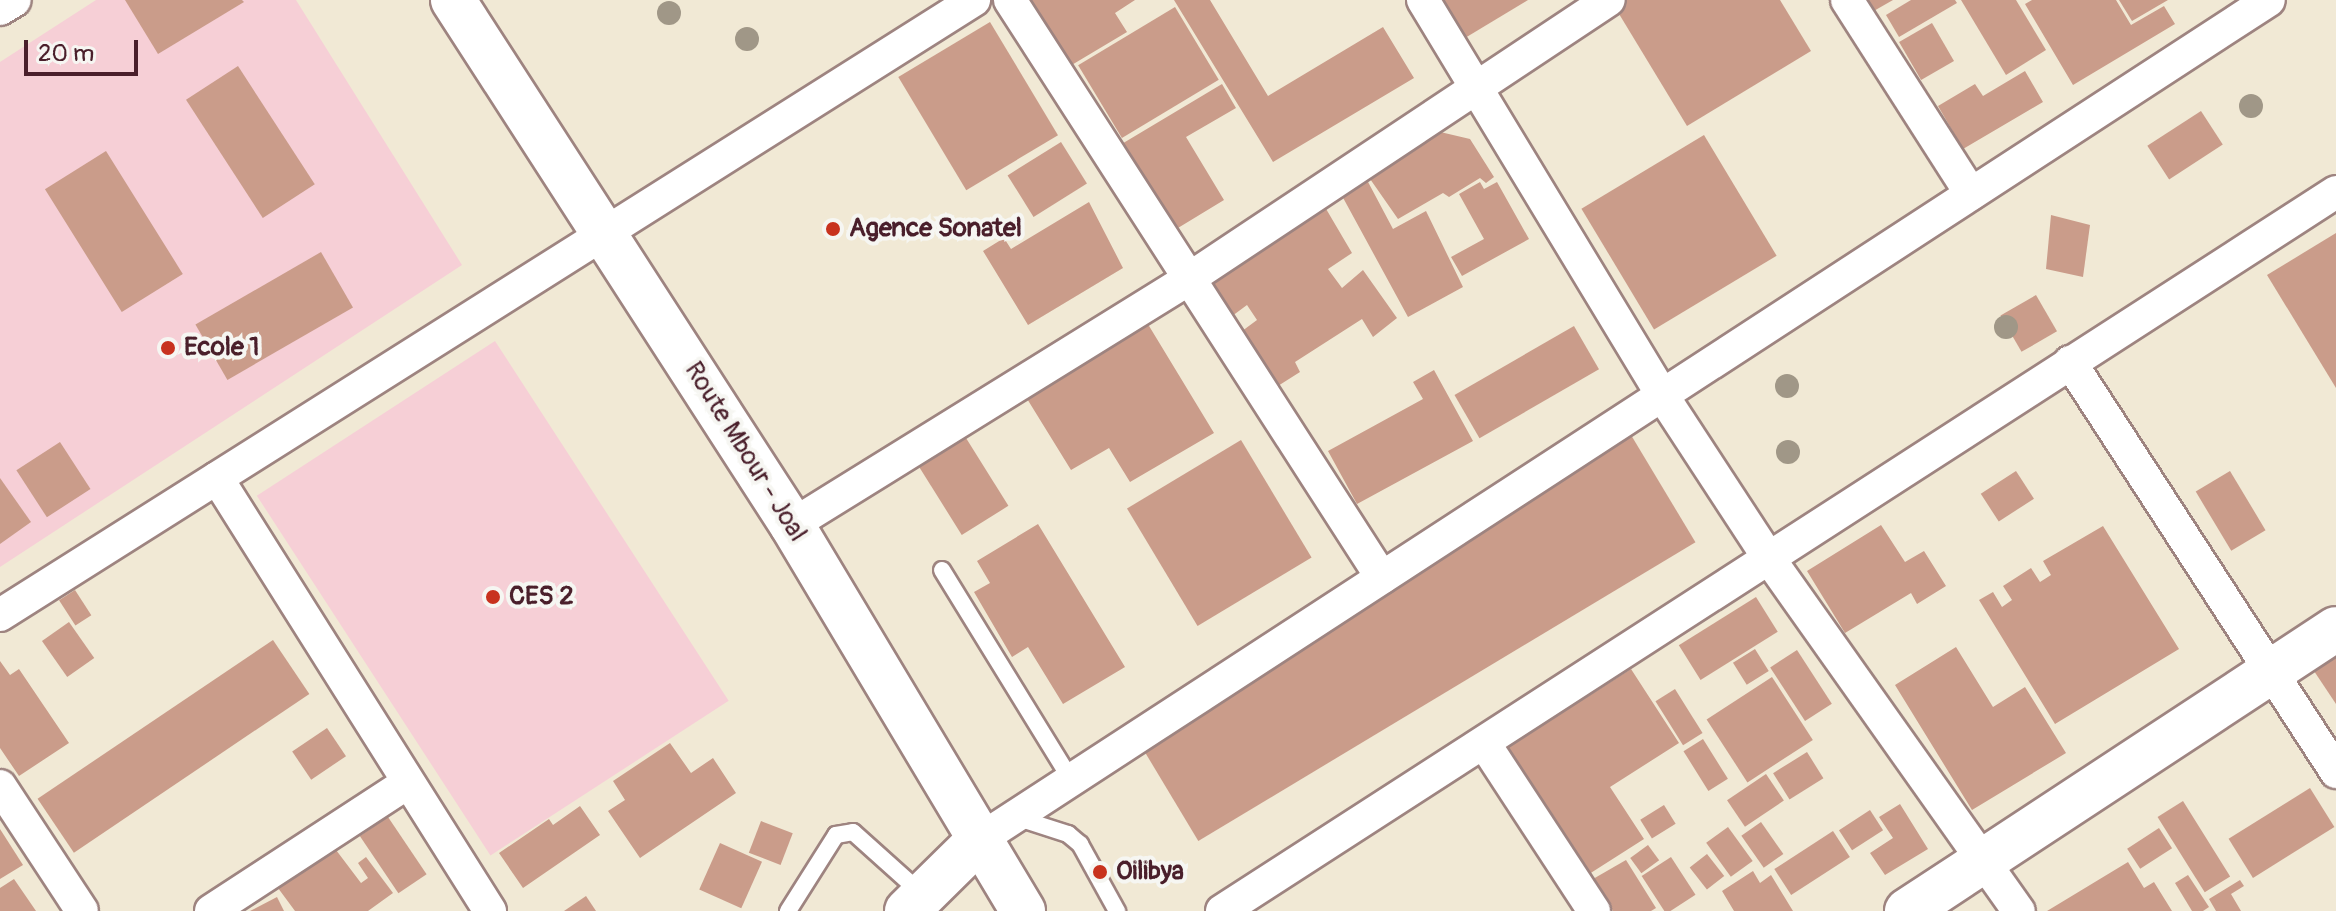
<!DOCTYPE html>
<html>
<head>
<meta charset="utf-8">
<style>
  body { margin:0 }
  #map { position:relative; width:2336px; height:911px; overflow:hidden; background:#f1e9d5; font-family:Pangolin,sans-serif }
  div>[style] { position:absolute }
  .built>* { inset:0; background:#f6cfd6; transform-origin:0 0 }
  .building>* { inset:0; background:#ca9c8a; transform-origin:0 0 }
  .roads { filter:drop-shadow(2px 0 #9e8480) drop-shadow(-2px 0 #9e8480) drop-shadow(0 2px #9e8480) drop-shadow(0 -2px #9e8480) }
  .service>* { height:16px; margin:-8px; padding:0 8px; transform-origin:8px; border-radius:8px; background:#fff }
  .minor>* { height:32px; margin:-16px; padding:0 16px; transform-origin:16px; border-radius:16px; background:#fff }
  .secondary>* { height:44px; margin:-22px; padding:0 22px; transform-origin:22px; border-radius:22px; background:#fff }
  .trees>* { width:24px; height:24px; margin:-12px; border-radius:50%; background:#a09787 }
  .dots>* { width:22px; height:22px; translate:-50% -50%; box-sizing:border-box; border:4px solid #f6f6f2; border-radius:50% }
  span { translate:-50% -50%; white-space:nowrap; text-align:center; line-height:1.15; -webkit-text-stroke:8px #f6f6f2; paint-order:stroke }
  .poi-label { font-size:26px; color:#4a1f2b; font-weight:700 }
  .left { translate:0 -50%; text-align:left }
  .street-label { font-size:26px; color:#4a1f2b }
  .scale { position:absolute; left:24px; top:40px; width:114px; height:36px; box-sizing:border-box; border:4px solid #4a1f2b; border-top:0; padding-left:10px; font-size:24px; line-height:28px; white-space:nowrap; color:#4a1f2b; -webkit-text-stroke:6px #f6f6f2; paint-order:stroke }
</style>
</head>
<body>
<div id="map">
  <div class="built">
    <i style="clip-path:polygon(96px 0,296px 0,462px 265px,0 567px,0 62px)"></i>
    <i style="left:495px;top:341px;width:429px;height:284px;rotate:57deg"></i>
  </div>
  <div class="building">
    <i style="clip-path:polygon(125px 0,242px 0,244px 2px,158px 54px)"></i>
    <i style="clip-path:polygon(1030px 0,1135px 0,1115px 13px,1127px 32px,1070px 66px)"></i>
    <i style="clip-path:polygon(1174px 0,1210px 0,1268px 96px,1383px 27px,1414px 78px,1273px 162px)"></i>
    <i style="clip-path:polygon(1435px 0,1528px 0,1460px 41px)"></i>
    <i style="clip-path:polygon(1619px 0,1780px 0,1811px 51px,1687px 126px,1613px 4px)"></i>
    <i style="clip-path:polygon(1855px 0,1893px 0,1865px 16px)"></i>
    <i style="clip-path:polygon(1911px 0,1955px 0,1957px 3px,1899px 37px,1886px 15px)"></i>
    <i style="clip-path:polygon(1961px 0,2016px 0,2046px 50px,2006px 75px)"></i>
    <i style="clip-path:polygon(2032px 0,2116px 0,2131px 25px,2164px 6px,2175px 24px,2073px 85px,2025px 4px)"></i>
    <i style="clip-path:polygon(2119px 0,2168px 0,2132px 21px)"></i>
    <i style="left:1175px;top:7px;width:85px;height:113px;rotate:59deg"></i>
    <i style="left:990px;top:22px;width:132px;height:107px;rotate:59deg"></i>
    <i style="left:1932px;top:23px;width:44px;height:38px;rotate:60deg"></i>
    <i style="left:238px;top:66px;width:141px;height:62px;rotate:57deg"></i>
    <i style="clip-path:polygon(2025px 71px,2043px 102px,1963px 149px,1938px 106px,1975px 84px,1983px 96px)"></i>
    <i style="clip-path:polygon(1222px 84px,1236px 108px,1186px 137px,1224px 200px,1173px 231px,1120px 145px)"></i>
    <i style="left:2201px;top:111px;width:40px;height:64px;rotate:57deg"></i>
    <i style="clip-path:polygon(1436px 131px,1470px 139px,1494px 177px,1486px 183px,1480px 178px,1449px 197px,1443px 193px,1398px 219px,1368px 176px)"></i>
    <i style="left:1704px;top:135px;width:141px;height:143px;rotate:59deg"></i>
    <i style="left:1061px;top:142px;width:49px;height:63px;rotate:58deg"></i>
    <i style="left:106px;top:151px;width:145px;height:72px;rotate:58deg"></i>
    <i style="clip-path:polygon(1367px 180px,1393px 229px,1426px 211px,1463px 287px,1408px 317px,1341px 194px)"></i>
    <i style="clip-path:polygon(1480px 182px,1484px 189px,1497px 182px,1529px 239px,1462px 276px,1451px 257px,1484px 239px,1459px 194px)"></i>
    <i style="clip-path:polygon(1089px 202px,1123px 268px,1028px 325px,983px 251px,1004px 238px,1011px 249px)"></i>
    <i style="clip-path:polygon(1322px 202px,1352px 253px,1328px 269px,1342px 288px,1363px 270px,1397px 318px,1373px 337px,1362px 319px,1295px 362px,1300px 372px,1267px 393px,1234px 337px,1257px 320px,1247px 305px,1224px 322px,1198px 280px)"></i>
    <i style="clip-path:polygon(2051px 215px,2090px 225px,2083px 277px,2046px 269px)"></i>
    <i style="clip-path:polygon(2336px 233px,2336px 388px,2267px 275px)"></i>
    <i style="left:321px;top:252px;width:64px;height:145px;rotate:60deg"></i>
    <i style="left:2036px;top:295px;width:42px;height:41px;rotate:60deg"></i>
    <i style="clip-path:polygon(1143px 316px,1214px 433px,1130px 482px,1109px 448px,1071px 470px,1021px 389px)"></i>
    <i style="left:1574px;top:326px;width:50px;height:138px;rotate:60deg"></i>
    <i style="clip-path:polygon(1434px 370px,1473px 441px,1357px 504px,1328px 451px,1423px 399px,1413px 382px)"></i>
    <i style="left:1628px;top:430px;width:131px;height:580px;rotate:59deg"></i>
    <i style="left:966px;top:438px;width:80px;height:55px;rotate:58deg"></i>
    <i style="left:1241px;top:440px;width:137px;height:133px;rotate:59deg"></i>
    <i style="left:60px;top:442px;width:56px;height:52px;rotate:57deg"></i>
    <i style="left:2016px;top:471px;width:33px;height:42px;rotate:57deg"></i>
    <i style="left:2230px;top:471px;width:69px;height:40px;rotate:59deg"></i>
    <i style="clip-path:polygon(0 478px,31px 522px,0 544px)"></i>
    <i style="clip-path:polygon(1038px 524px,1125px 667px,1063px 704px,1028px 647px,1012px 657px,974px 592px,990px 583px,977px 561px)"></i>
    <i style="clip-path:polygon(1881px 525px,1905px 562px,1924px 551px,1946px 586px,1917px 604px,1911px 593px,1845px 633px,1807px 571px)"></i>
    <i style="clip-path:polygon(2103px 526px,2179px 649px,2055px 724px,1979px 600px,1993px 592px,2002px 607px,2012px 600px,2003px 586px,2031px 568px,2040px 582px,2051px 575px,2043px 561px)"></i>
    <i style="left:75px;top:590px;width:30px;height:19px;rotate:57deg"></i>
    <i style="left:1756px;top:597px;width:41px;height:91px;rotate:58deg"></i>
    <i style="left:69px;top:622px;width:44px;height:33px;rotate:55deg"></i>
    <i style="left:273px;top:640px;width:65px;height:284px;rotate:56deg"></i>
    <i style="clip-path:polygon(1956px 647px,1993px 707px,2025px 687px,2066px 753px,1972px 810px,1895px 685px)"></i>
    <i style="left:1755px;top:649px;width:26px;height:26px;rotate:58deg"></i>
    <i style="left:1797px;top:650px;width:64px;height:32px;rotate:57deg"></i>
    <i style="clip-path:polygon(2336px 652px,2336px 704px,2312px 668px)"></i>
    <i style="clip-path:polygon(0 661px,10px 675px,19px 669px,69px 743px,19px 776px,0 748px)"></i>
    <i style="clip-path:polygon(1631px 669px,1679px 743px,1610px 787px,1644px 839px,1586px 876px,1505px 749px)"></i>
    <i style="left:1772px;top:677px;width:75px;height:78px;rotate:57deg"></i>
    <i style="left:1675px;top:689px;width:52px;height:23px;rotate:58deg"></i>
    <i style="left:327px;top:728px;width:34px;height:42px;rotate:56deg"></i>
    <i style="left:1703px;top:739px;width:47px;height:23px;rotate:58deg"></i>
    <i style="clip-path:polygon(670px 743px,691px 773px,713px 758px,736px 793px,640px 858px,608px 811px,625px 800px,613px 781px)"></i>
    <i style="left:1807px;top:752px;width:31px;height:40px;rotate:58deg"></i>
    <i style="left:1766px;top:774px;width:32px;height:47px;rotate:56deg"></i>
    <i style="left:2310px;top:788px;width:46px;height:96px;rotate:58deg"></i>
    <i style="left:2183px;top:801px;width:89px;height:30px;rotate:58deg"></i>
    <i style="clip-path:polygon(1900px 804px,1928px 849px,1885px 875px,1870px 853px,1893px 838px,1879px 817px)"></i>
    <i style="left:1664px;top:805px;width:22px;height:28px;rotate:58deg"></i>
    <i style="clip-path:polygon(580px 806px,600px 835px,523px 888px,499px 853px,549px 819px,553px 825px)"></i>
    <i style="left:1870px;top:810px;width:24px;height:37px;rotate:57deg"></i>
    <i style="left:388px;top:817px;width:69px;height:34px;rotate:56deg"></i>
    <i style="left:761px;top:821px;width:34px;height:34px;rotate:21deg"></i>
    <i style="left:1761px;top:822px;width:39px;height:24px;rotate:55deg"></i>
    <i style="left:1728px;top:827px;width:42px;height:27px;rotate:54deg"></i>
    <i style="left:2159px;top:828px;width:24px;height:38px;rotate:57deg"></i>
    <i style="clip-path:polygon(0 829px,23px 865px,0 879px)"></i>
    <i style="left:1833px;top:831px;width:31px;height:70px;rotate:57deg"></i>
    <i style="left:720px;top:843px;width:46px;height:51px;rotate:24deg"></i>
    <i style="left:1648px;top:845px;width:19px;height:22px;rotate:54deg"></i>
    <i style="clip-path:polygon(333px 846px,361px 883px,368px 878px,358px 863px,366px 857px,393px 893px,368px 911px,295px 911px,278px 888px)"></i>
    <i style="left:1707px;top:854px;width:28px;height:22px;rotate:52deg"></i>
    <i style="left:1671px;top:857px;width:45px;height:35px;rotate:57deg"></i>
    <i style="clip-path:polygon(1626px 860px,1656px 908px,1651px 911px,1613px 911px,1593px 879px)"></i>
    <i style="clip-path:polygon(2128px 862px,2144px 888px,2154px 882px,2172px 911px,2047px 911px)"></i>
    <i style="clip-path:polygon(1753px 871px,1760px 883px,1771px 875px,1793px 911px,1734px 911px,1722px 891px)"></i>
    <i style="clip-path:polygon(2188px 875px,2209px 907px,2203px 911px,2192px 911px,2175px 883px)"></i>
    <i style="clip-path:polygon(14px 879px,36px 911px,0 911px,0 888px)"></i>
    <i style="clip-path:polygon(2240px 880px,2244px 886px,2231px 894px,2241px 911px,2216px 911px,2209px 899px)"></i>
    <i style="clip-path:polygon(586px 896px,596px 911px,564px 911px)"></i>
    <i style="clip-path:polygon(277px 897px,284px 911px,250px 911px)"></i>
  </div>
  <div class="roads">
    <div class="service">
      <i style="left:942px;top:570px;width:246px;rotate:58.4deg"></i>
      <i style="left:1015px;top:817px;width:56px;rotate:17.8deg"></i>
      <i style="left:1068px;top:834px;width:16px;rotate:40deg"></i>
      <i style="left:1080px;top:844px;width:77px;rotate:61.1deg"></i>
      <i style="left:788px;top:911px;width:90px;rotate:-57.7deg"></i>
      <i style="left:836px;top:835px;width:17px;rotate:-10deg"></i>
      <i style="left:853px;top:832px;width:91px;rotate:41.9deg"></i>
    </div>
    <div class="minor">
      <i style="left:1010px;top:0;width:687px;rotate:57.23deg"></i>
      <i style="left:1423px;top:0;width:462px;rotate:58.8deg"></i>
      <i style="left:1662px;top:395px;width:194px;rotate:56.8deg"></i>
      <i style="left:1768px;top:557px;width:434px;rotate:54.7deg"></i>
      <i style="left:1847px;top:0;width:230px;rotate:57.4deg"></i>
      <i style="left:0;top:9px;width:17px;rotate:-31deg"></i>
      <i style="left:2070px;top:362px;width:489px;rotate:57deg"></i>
      <i style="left:217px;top:478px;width:512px;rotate:57.77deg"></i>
      <i style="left:792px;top:525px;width:472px;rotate:-31.8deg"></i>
      <i style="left:1193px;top:276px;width:499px;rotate:-33.6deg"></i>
      <i style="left:0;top:615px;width:1152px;rotate:-32.27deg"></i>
      <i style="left:1484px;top:743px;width:201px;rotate:56.8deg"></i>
      <i style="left:0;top:786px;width:149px;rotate:56.7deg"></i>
      <i style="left:979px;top:840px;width:1539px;rotate:-33.07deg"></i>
      <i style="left:211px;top:911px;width:234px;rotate:-33.1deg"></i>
      <i style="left:1222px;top:911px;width:1326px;rotate:-32.84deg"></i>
    </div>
    <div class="secondary">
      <i style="left:453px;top:0;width:625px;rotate:57.15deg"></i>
      <i style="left:792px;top:525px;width:450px;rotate:59.1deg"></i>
      <i style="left:907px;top:911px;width:101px;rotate:-44.6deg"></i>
      <i style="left:1907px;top:911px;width:513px;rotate:-33.32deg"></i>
    </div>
  </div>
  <div class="trees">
    <i style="left:669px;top:13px"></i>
    <i style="left:747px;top:39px"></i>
    <i style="left:2251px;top:106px"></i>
    <i style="left:2006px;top:327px"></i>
    <i style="left:1787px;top:386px"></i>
    <i style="left:1788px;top:452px"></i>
  </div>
  <div class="dots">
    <i style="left:833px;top:229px;background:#c8321e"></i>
    <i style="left:168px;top:348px;background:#c8321e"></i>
    <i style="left:493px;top:597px;background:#c8321e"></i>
    <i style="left:1100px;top:872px;background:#c8321e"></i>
  </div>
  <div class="poi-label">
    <span class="left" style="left:849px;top:229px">Agence Sonatel</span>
    <span class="left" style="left:184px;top:348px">Ecole 1</span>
    <span class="left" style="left:509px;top:597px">CES 2</span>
    <span class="left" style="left:1116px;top:872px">Oilibya</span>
  </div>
  <div class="street-label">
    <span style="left:745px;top:452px;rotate:58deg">Route Mbour - Joal</span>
  </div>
  <div class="scale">20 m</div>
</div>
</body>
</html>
